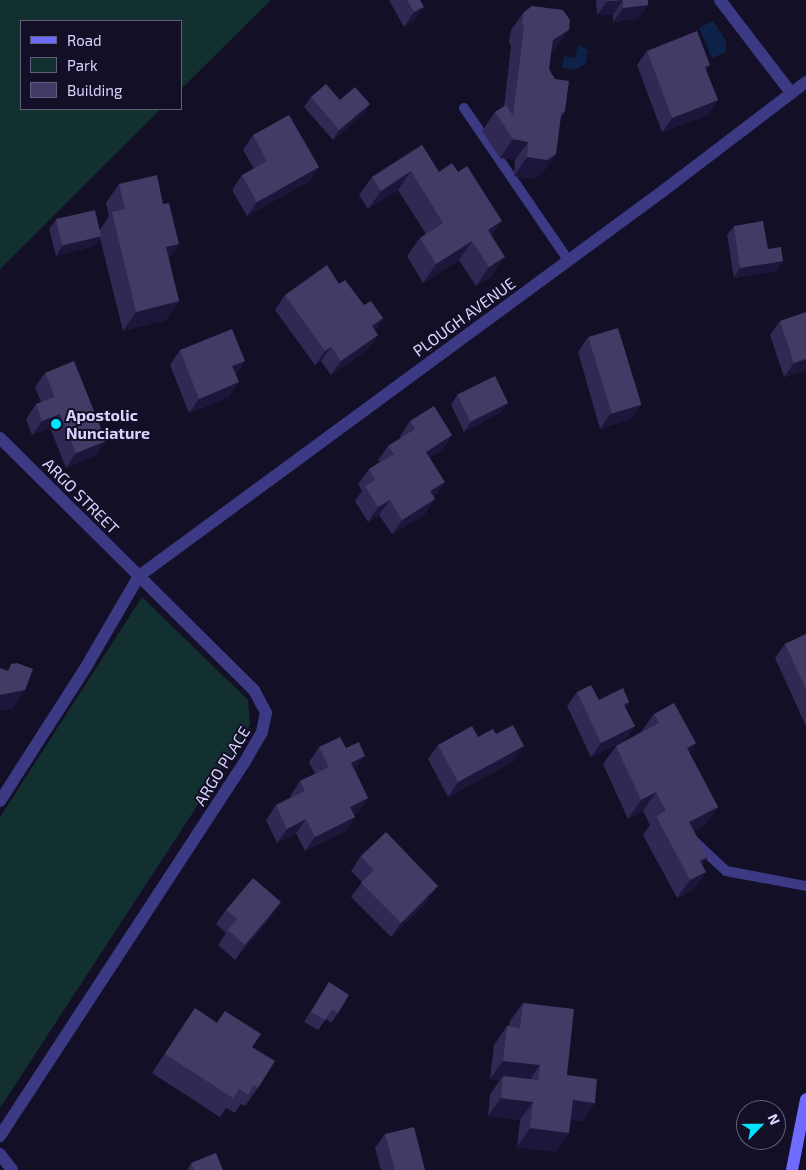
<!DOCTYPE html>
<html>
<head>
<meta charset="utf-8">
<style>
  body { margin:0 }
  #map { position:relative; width:806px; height:1170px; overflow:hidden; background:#130f26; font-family:"Exo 2",sans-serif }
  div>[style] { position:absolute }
  .green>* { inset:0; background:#12302f }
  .water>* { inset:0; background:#0c2248 }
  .lane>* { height:10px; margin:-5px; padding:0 5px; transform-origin:5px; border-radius:5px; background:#3d3a85 }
  .street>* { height:12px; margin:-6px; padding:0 6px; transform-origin:6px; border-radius:6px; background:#3d3a85 }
  .secondary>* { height:12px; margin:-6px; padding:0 6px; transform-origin:6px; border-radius:6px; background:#6f6bff }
  .wall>* { inset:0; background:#312854 }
  .shaded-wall>* { inset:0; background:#1d163a }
  .building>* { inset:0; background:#433a66; transform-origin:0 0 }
  .dots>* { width:14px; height:14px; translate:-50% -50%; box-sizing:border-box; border:2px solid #130f26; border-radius:50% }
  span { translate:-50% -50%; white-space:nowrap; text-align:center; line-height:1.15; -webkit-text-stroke:4px #130f26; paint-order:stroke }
  .street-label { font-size:16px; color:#d9d4ff }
  .poi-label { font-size:16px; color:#d9d4ff; font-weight:700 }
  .left { translate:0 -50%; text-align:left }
  .legend { position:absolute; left:20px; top:20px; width:162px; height:90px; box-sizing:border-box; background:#130f26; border:1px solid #625e7d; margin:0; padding:6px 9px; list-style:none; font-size:15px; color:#d9d4ff }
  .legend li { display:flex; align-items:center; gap:10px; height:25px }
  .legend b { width:25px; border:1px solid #625e7d }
  .north { position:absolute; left:736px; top:1100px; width:50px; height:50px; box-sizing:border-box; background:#130f26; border:1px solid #625e7d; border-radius:50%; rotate:66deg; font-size:14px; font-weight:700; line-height:20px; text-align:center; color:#d9d4ff }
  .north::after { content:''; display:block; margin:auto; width:18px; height:22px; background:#00e5ff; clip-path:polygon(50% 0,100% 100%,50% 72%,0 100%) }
</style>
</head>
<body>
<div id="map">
  <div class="green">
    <i style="clip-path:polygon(0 0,271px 0,181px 89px,181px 21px,21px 21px,21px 109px,161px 109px,0 269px)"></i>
    <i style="clip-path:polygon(142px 597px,248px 700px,250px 725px,0 1108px,0 817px)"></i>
  </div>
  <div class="water">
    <i style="clip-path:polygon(713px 21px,726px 41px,726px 52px,712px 58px,699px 28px)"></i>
    <i style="clip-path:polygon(578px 45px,588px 50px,586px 63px,575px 70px,562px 67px,564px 56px,575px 58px)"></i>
  </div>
  <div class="lane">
    <i style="left:464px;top:108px;width:184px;rotate:55.6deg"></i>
    <i style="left:695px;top:842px;width:42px;rotate:43.1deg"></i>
    <i style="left:726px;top:871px;width:81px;rotate:10.6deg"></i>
  </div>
  <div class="street">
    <i style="left:720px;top:0;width:117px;rotate:52.6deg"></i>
    <i style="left:0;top:438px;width:358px;rotate:44.8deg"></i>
    <i style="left:254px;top:690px;width:26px;rotate:62deg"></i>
    <i style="left:266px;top:713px;width:19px;rotate:102deg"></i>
    <i style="left:262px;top:732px;width:36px;rotate:120deg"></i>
    <i style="left:244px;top:763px;width:446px;rotate:123.2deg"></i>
    <i style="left:0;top:801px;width:159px;rotate:-57.3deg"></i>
    <i style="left:86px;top:667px;width:105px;rotate:-59.8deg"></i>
    <i style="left:139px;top:576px;width:650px;rotate:-36.31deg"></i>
    <i style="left:663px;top:191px;width:180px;rotate:-37.3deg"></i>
    <i style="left:0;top:1154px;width:20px;rotate:53deg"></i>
  </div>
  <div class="secondary">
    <i style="left:792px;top:1170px;width:72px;rotate:-78.8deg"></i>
  </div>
  <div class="wall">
    <i style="clip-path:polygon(389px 0,420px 0,414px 21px,404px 27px)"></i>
    <i style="clip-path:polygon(596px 0,648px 0,638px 19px,613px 22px,613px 15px,597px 15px)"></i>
    <i style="clip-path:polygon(524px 12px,556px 48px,551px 51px,549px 69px,565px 111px,561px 117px,556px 154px,543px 172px,534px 179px,514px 176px,515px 160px,500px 158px,482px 131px,495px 112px,504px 107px,511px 46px,509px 42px,511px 30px)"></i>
    <i style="clip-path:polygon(647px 51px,710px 65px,706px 71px,718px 100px,708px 115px,662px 132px,637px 65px)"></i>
    <i style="clip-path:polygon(311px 97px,340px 100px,370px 104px,363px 114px,333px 140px,304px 107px)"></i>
    <i style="clip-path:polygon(253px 135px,319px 167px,309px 181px,247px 216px,232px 190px,242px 175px,254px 169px,243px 150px)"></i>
    <i style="clip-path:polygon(422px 145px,439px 172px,491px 236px,492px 276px,476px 286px,459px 260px,423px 283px,407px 256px,420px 238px,426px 234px,398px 190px,368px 209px,359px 195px,372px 177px)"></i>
    <i style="clip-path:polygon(119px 184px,168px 259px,179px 301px,166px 320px,123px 331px,100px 238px,94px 246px,56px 256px,49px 229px,56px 220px,100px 230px,109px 216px,106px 203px)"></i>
    <i style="clip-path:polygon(734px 226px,783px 261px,776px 271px,734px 278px,727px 235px)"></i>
    <i style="clip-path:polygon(285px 295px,364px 305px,383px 318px,375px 330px,378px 335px,368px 349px,331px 375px,321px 361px,315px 365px,275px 310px)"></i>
    <i style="clip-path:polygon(780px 321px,806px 370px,784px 377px,770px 335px)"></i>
    <i style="clip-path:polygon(588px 337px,641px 405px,631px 419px,600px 429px,578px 352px)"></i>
    <i style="clip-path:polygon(180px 350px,245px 361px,236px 374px,229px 397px,189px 413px,170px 365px)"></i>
    <i style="clip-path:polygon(45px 373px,106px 441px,96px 455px,66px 468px,50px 428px,32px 435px,26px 419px,36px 404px,41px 402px,35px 387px)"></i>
    <i style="clip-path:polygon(457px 395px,508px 403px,501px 412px,464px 432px,451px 405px)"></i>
    <i style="clip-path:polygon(410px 421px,452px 435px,442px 450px,430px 457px,435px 496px,433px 497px,425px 514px,392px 534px,379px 515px,368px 522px,355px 501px,362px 491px,358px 484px,369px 469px,380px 462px,378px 460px,388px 446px,401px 438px,400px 436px)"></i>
    <i style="clip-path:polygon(806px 634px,806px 726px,775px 658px,785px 644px)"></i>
    <i style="clip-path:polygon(577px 692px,599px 700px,629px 702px,625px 708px,635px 726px,624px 741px,591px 757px,567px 706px)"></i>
    <i style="clip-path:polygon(654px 714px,696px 743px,689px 753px,718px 807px,705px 825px,694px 831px,702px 865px,706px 872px,693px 890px,677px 898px,643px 835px,650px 825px,643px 811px,628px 819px,603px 764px,616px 746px,641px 732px)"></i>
    <i style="clip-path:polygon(496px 734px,514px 761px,448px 797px,428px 759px,438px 745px,478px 737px)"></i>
    <i style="clip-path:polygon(319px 747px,355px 770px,368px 798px,358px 812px,354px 814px,355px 817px,345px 831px,305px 851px,296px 833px,277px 843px,266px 820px,276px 805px,291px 797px,290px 796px,300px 781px,315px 774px,309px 762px)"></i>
    <i style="clip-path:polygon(361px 856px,428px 900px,391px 937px,351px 897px,362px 882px,351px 871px)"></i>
    <i style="clip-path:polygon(226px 910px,271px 917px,235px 960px,218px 945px,226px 933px,216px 924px)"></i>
    <i style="clip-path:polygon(329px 982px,338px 1013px,331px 1023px,326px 1019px,318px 1030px,304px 1022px)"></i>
    <i style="clip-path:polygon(523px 1003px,567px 1075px,595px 1103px,582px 1121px,570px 1120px,556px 1152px,517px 1147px,520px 1120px,488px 1116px,490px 1094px,500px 1080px,490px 1079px,494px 1045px,507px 1026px,509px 1026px,510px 1021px)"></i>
    <i style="clip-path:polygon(195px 1008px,217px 1023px,225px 1011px,252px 1047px,258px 1088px,245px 1106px,241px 1104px,235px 1113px,226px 1108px,220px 1117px,152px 1073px,182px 1027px)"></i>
    <i style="clip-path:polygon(385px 1134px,425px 1170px,381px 1170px,375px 1148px)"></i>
    <i style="clip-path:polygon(191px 1163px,223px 1170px,187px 1170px)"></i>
  </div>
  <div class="shaded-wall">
    <i style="clip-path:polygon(623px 0,613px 15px,597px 15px,607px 1px)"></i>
    <i style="clip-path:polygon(648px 5px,638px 19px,613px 22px,623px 8px)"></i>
    <i style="clip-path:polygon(424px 7px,414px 21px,404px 27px,414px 12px)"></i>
    <i style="clip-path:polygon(569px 30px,556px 48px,540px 59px,553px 40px)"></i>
    <i style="clip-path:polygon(710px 65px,700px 79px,705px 67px)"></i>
    <i style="clip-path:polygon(718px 100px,708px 115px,662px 132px,672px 118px)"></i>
    <i style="clip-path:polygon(370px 104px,363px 114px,333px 140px,339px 130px)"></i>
    <i style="clip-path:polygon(513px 139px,528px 142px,515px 160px,500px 158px)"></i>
    <i style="clip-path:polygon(556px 154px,543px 172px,534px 179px,514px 176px,527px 157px)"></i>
    <i style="clip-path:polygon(319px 167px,309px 181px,247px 216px,257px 202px)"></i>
    <i style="clip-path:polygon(411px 171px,398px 190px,368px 209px,381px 191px)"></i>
    <i style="clip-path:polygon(502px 221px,489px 240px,488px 230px)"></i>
    <i style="clip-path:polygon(101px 236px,94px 246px,56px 256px,62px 246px)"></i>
    <i style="clip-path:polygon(472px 241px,459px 260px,423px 283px,436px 264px)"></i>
    <i style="clip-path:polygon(179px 244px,166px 263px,166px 247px)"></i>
    <i style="clip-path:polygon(505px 257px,492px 276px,476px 286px,489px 267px)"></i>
    <i style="clip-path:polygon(783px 261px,776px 271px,734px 278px,740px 268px)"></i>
    <i style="clip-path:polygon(179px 301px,166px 320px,123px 331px,136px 312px)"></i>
    <i style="clip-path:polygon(383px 318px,373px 332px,372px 326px)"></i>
    <i style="clip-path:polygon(378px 335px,368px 349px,331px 375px,341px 361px)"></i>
    <i style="clip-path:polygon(331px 347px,321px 361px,315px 365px,325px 351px)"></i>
    <i style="clip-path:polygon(806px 359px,806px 370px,784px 377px,794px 363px)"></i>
    <i style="clip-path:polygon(245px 361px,235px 376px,232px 366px)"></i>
    <i style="clip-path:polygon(239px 382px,229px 397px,189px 413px,199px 399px)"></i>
    <i style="clip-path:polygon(508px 403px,501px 412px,464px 432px,471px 422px)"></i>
    <i style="clip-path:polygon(641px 405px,631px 419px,600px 429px,610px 414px)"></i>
    <i style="clip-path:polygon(60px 414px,50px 428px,32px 435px,42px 421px)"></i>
    <i style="clip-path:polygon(452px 435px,442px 450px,416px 466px,426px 452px)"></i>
    <i style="clip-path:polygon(106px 441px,96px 455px,66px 468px,76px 453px)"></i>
    <i style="clip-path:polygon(445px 482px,435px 496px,419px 506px,430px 491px)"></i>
    <i style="clip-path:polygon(435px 499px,425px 514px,392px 534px,402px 520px)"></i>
    <i style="clip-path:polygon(390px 500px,379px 515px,368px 522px,378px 507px)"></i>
    <i style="clip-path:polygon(25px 690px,12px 709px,0 711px,0 695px)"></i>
    <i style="clip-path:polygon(629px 702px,619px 716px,624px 705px)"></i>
    <i style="clip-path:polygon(635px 726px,624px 741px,591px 757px,601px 743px)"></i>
    <i style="clip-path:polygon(696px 743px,683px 762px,687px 748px)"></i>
    <i style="clip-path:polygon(524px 746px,514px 761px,448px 797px,458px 782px)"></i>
    <i style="clip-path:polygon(365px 756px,355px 770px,341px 777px,351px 763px)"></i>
    <i style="clip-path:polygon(656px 792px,643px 811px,628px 819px,641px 800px)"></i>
    <i style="clip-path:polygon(368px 798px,358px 812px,340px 821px,350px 807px)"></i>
    <i style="clip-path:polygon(718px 807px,705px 825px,676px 841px,689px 822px)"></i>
    <i style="clip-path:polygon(355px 817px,345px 831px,305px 851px,315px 837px)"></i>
    <i style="clip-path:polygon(306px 819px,296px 833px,277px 843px,287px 829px)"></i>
    <i style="clip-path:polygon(708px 857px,695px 876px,700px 861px)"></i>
    <i style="clip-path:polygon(706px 872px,693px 890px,677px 898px,690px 880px)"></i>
    <i style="clip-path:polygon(438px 886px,428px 900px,391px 937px,401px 923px)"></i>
    <i style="clip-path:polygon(281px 902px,271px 917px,235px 960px,245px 945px)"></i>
    <i style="clip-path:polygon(503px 1061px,540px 1065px,527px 1084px,503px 1076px,500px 1080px,490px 1079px)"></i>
    <i style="clip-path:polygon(501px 1098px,533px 1102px,520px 1120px,488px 1116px)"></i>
    <i style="clip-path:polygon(573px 1100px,595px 1103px,582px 1121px,560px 1119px)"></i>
    <i style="clip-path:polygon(530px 1128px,569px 1133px,556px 1152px,517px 1147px)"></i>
  </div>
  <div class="building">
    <i style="clip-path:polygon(407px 0,420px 0,424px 7px,414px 12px)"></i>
    <i style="clip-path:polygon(607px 0,648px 0,648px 5px,623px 8px,623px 0,607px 1px)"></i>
    <i style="clip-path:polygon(532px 6px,563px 10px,570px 20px,569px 30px,553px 40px,549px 69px,555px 79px,569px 81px,565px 111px,561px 113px,556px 154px,547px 160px,527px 157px,528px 142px,513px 139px,495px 112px,506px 105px,513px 116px,524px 27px,522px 24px,524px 12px)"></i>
    <i style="clip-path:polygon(697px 31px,710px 65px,705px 67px,718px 100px,672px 118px,647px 51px)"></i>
    <i style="clip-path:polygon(326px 84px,340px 100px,355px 87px,370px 104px,339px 130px,311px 97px)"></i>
    <i style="clip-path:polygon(289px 115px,319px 167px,257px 202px,242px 175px,267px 161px,253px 135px)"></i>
    <i style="clip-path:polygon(422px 145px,439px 172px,452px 163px,458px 172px,467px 166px,502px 221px,488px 230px,505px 257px,489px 267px,472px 241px,436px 264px,420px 238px,443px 223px,411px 171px,381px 191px,372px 177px)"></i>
    <i style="clip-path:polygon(157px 175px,163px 204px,169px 203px,179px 244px,166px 247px,179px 301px,136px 312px,112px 212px,125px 209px,119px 184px)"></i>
    <i style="left:95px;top:210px;width:27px;height:40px;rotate:77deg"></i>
    <i style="clip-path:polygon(763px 221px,768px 249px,781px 247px,783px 261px,740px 268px,734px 226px)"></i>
    <i style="clip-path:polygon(327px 265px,339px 284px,345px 280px,364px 305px,371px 301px,383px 318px,372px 326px,378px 335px,341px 361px,331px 347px,325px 351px,285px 295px)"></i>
    <i style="clip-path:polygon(806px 312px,806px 359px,794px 363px,780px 321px)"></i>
    <i style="left:618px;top:328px;width:80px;height:31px;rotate:73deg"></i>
    <i style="clip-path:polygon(232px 329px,245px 361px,232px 366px,239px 382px,199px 399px,180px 350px)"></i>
    <i style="clip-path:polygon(74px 361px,106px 441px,76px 453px,60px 414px,42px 421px,36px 404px,55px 397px,45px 373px)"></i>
    <i style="left:495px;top:376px;width:30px;height:42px;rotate:64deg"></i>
    <i style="clip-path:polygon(434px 406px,452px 435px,426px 452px,445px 482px,430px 491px,435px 499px,402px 520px,390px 500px,378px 507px,365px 486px,375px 480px,369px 469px,394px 454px,388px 446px,415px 429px,410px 421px)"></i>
    <i style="clip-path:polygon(806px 634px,806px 689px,785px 644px)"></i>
    <i style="clip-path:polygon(17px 663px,33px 669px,25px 690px,0 695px,0 668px,8px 671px,11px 664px)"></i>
    <i style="clip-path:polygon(591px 685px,599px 700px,623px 688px,629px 702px,624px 705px,635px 726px,601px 743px,577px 692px)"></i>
    <i style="clip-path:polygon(674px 703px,696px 743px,687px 748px,718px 807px,689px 822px,708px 857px,700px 861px,706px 872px,690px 880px,656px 816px,666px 811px,656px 792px,641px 800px,616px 746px,659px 723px,654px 714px)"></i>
    <i style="clip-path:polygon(513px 725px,524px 746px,458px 782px,438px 745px,472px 726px,478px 737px,493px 729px,496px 734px)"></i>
    <i style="clip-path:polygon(340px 737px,346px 748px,359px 742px,365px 756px,351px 763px,368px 798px,350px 807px,355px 817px,315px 837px,306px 819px,287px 829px,276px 805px,305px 791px,300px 781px,329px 767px,319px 747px)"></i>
    <i style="clip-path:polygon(386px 832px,438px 886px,401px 923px,361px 883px,374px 870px,361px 856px)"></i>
    <i style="clip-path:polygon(253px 878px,281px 902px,245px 945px,228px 930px,237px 919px,226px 910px)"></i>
    <i style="clip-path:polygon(329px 982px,349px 995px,338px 1013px,332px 1009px,325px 1020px,311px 1012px)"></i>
    <i style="clip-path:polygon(523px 1003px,574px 1009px,567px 1075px,597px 1079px,595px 1103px,573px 1100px,569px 1133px,530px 1128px,533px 1102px,501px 1098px,503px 1076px,538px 1080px,540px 1065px,503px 1061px,507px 1026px,520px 1028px)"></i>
    <i style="clip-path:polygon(195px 1008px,217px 1023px,225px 1011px,261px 1034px,252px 1047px,275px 1061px,258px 1088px,254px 1085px,248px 1095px,239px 1089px,233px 1098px,165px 1054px)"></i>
    <i style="clip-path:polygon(414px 1127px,425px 1170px,395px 1170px,385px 1134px)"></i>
    <i style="clip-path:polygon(216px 1153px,223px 1170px,194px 1170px,191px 1163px)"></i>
  </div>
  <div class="dots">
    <i style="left:56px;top:424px;background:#00e5ff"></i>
  </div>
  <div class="street-label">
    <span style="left:464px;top:317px;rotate:-36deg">PLOUGH AVENUE</span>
    <span style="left:81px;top:496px;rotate:45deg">ARGO STREET</span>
    <span style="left:222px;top:766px;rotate:-58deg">ARGO PLACE</span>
  </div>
  <div class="poi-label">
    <span class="left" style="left:66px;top:424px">Apostolic<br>Nunciature</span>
  </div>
  <ul class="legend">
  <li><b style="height:6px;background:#6f6bff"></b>Road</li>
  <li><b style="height:14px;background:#12302f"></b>Park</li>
  <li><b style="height:14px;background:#433a66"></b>Building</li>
  </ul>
  <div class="north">N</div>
</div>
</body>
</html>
